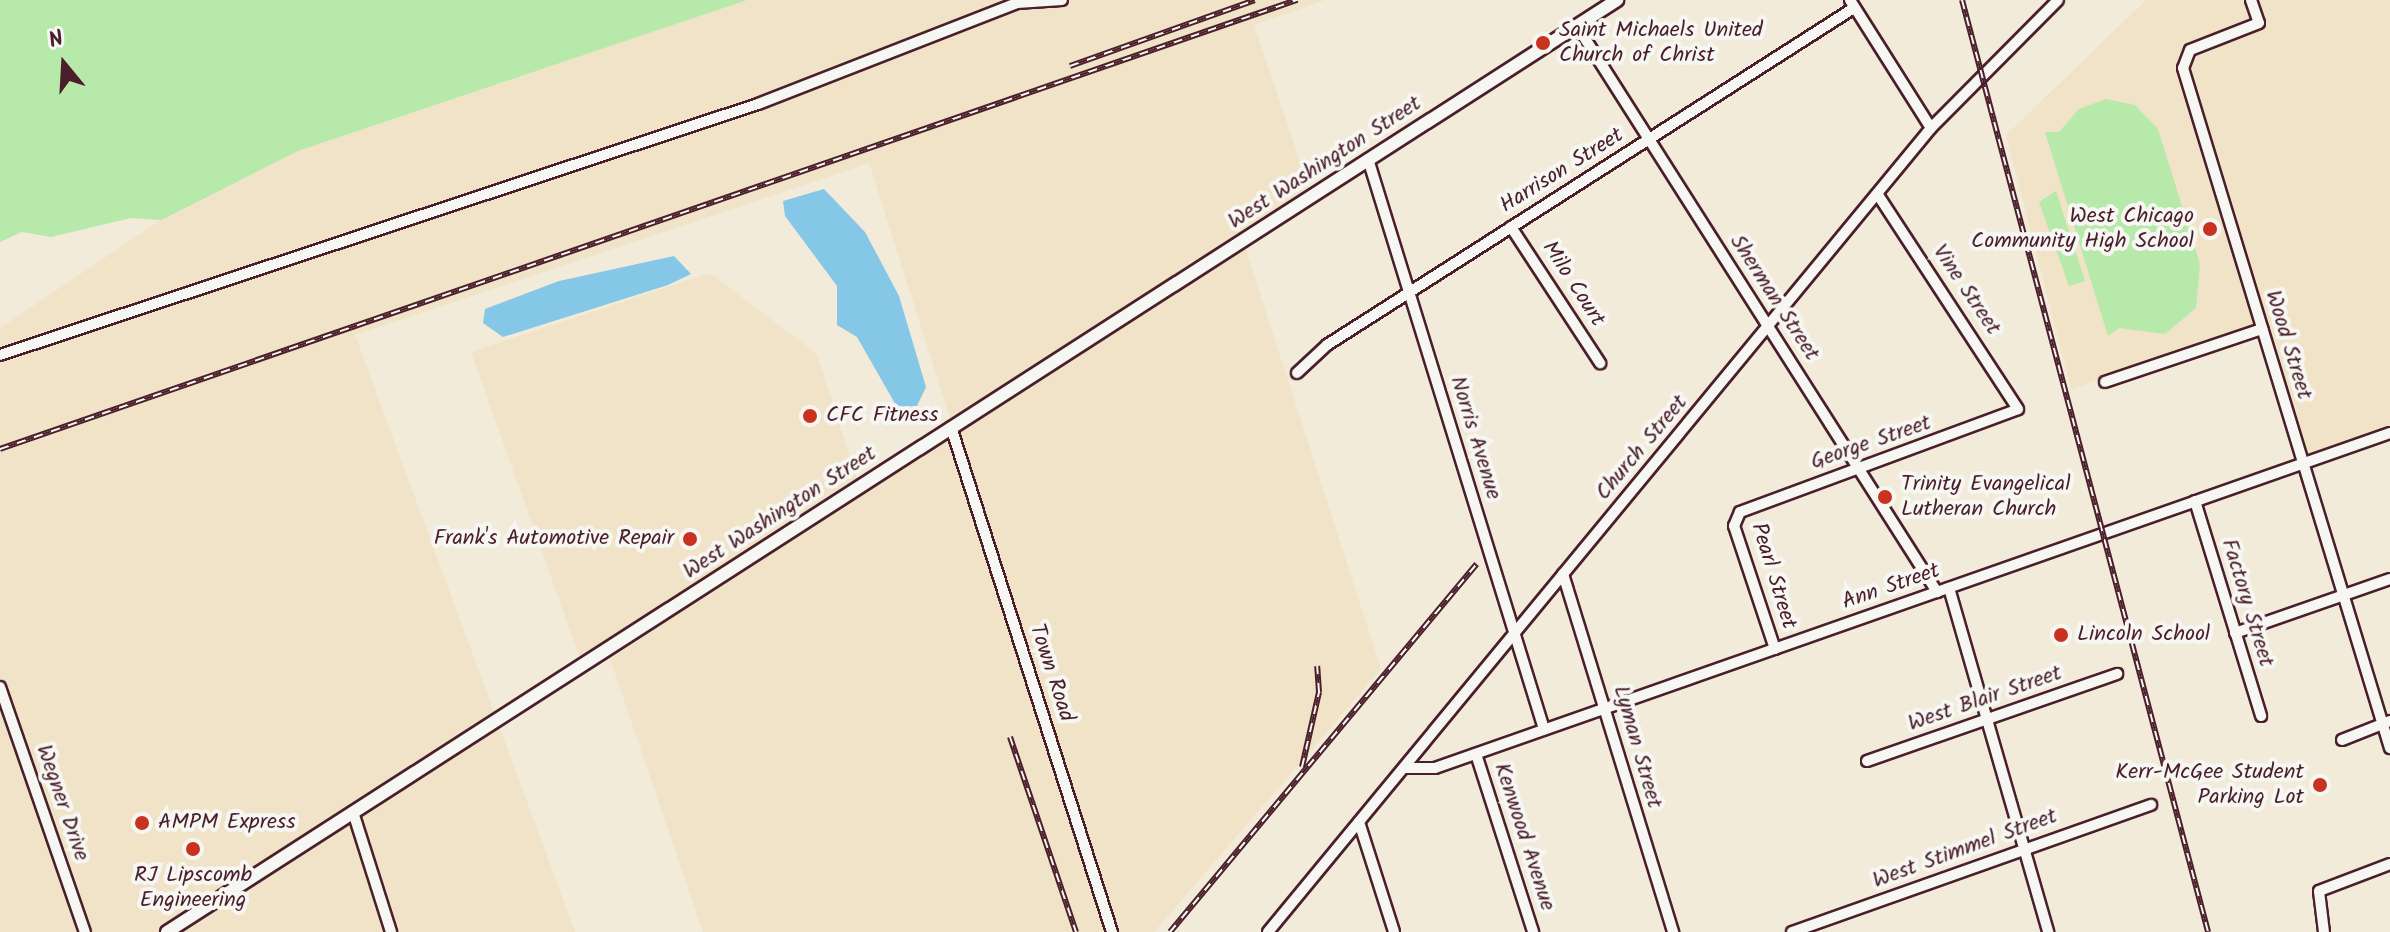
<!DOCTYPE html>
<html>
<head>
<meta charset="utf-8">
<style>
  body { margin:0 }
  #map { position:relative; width:2390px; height:932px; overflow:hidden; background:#f2ebd9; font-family:Kalam,sans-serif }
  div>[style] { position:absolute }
  .built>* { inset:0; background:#f0e3c8 }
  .green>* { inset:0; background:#b6e9aa }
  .water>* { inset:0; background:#85c7e6 }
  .roads { filter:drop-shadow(2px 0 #4a1f2b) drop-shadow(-2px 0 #4a1f2b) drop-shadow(0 2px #4a1f2b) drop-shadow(0 -2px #4a1f2b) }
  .minor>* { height:10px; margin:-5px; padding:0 5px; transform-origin:5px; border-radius:5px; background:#f6f6f2 }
  .major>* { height:12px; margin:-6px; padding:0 6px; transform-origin:6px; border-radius:6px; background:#f6f6f2 }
  .rail>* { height:6px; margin-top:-3px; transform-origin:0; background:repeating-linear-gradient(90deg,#f6f6f2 0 9px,#4a1f2b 0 18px); box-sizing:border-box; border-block:2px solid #4a1f2b }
  .dots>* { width:22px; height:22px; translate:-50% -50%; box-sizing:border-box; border:4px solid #f6f6f2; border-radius:50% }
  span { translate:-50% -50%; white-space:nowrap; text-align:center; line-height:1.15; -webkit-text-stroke:8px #f6f6f2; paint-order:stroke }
  .poi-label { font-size:22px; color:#4a1f2b }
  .left { translate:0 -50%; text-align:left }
  .right { translate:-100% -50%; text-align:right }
  .street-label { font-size:22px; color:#4a1f2b }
  .north { position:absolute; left:24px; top:24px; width:80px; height:80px; -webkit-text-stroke:6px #f6f6f2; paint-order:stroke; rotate:342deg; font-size:22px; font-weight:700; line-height:32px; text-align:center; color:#4a1f2b }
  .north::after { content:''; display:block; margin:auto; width:28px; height:36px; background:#4a1f2b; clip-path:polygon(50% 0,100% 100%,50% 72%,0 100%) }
</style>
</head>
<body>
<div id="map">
  <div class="built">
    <i style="clip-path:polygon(747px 0,1325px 0,1254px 25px,1310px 192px,950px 418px,869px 163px,355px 335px,575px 932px,0 932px,0 328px,161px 220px,298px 151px)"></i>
    <i style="clip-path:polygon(2146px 0,2390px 0,2390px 428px,2307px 457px,2265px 323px,2071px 389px,2006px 135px)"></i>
    <i style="clip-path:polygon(1245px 247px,1381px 669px,1154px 932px,1118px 932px,958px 430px)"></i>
    <i style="clip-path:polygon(710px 273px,817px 354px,857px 479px,580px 658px,471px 352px)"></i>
    <i style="clip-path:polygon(948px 438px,1107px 932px,703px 932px,610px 659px)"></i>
  </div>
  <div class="green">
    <i style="clip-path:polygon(0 0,747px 0,298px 151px,161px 220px,131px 218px,51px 237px,22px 232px,0 242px)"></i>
    <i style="clip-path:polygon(2106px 99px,2135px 105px,2158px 129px,2200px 264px,2196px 308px,2165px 334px,2119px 328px,2108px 336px,2045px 132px,2059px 132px,2079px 109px)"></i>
    <i style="clip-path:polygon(2056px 191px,2085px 281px,2069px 286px,2039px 202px)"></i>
  </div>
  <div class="water">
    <i style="clip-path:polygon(824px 189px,865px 232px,899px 296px,926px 387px,917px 406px,897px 407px,857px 337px,837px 325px,837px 286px,785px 216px,783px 201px)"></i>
    <i style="clip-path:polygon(674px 256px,691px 274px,668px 285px,503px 337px,483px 323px,485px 309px,559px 281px)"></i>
  </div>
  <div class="roads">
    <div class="minor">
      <i style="left:1850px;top:0;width:151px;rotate:57.7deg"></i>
      <i style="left:2251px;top:0;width:24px;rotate:71deg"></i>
      <i style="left:2259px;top:23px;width:74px;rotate:158.6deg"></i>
      <i style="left:2190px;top:50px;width:19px;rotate:111deg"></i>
      <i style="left:2183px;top:68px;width:711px;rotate:73.07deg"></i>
      <i style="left:1577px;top:26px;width:671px;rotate:57.54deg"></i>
      <i style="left:1368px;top:159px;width:597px;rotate:72.84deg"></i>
      <i style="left:1511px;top:227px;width:163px;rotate:56.8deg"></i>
      <i style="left:0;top:355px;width:798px;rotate:-18.32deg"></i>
      <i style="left:758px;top:104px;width:278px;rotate:-21.3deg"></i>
      <i style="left:1017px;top:3px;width:45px;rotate:-3.8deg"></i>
      <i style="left:1297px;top:373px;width:41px;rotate:-43deg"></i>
      <i style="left:1327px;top:345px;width:626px;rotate:-32.6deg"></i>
      <i style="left:2105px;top:382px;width:166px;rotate:-18.7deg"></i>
      <i style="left:951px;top:427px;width:530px;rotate:72.32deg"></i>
      <i style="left:2195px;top:501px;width:225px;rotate:72.9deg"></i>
      <i style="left:1563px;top:574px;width:375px;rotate:72.9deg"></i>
      <i style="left:1949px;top:588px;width:358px;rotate:73.9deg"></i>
      <i style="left:2235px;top:633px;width:164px;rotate:-19.2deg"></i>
      <i style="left:1775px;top:649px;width:130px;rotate:-108.4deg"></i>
      <i style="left:1734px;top:526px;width:15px;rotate:-67deg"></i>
      <i style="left:1740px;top:512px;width:296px;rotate:-20.3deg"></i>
      <i style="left:2018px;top:409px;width:256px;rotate:-123.2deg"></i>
      <i style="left:0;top:687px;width:259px;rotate:70.9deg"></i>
      <i style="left:2342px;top:740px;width:52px;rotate:-21.6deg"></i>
      <i style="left:1476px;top:754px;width:187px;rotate:72.2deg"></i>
      <i style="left:1867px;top:761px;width:265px;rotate:-19.2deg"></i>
      <i style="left:1404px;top:768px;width:31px"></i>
      <i style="left:1435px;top:768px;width:1012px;rotate:-19.33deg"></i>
      <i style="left:353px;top:812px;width:126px;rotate:72.4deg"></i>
      <i style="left:1359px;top:822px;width:115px;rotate:72.3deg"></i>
      <i style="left:1268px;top:932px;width:1042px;rotate:-50.49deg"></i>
      <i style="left:1931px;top:128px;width:180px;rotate:-45.2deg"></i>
      <i style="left:1792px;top:932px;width:381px;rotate:-19.5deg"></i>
      <i style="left:2324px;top:932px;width:41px;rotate:-97deg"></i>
      <i style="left:2319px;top:891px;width:76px;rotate:-20.8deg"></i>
    </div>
    <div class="major">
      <i style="left:167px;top:932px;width:1724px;rotate:-32.73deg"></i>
    </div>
  </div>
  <div class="rail">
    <i style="left:1962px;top:0;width:964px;rotate:75.21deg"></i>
    <i style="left:1070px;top:66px;width:196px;rotate:-19.6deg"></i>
    <i style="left:0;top:449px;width:1373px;rotate:-19.1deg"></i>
    <i style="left:1010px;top:737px;width:206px;rotate:71.3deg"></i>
    <i style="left:1302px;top:767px;width:77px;rotate:-77.2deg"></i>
    <i style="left:1319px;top:692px;width:26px;rotate:-94deg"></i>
    <i style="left:1170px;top:932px;width:479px;rotate:-50.2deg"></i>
  </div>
  <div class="dots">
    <i style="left:1543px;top:43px;background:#c8321e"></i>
    <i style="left:2210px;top:229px;background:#c8321e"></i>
    <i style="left:810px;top:416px;background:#c8321e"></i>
    <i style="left:1885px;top:497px;background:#c8321e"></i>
    <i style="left:690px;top:539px;background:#c8321e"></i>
    <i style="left:2061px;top:635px;background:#c8321e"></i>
    <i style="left:2320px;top:785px;background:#c8321e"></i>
    <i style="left:142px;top:823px;background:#c8321e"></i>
    <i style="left:193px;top:849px;background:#c8321e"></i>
  </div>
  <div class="poi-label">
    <span class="left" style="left:1559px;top:43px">Saint Michaels United<br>Church of Christ</span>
    <span class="right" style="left:2194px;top:229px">West Chicago<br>Community High School</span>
    <span class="left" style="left:826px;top:416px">CFC Fitness</span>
    <span class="left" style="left:1901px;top:497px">Trinity Evangelical<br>Lutheran Church</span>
    <span class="right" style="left:674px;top:539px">Frank's Automotive Repair</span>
    <span class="left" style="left:2077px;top:635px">Lincoln School</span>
    <span class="right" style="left:2304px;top:785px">Kerr-McGee Student<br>Parking Lot</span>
    <span class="left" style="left:158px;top:823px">AMPM Express</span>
    <span style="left:193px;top:888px">RJ Lipscomb<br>Engineering</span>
  </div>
  <div class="street-label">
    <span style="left:1325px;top:163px;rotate:-33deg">West Washington Street</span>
    <span style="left:1562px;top:171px;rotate:-32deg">Harrison Street</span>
    <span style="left:1573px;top:284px;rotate:57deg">Milo Court</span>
    <span style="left:1966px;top:290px;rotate:56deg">Vine Street</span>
    <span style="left:1774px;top:298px;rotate:57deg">Sherman Street</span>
    <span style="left:2288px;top:345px;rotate:73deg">Wood Street</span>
    <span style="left:1475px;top:438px;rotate:73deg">Norris Avenue</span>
    <span style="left:1871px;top:443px;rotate:-19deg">George Street</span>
    <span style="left:1642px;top:448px;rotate:-50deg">Church Street</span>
    <span style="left:780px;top:513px;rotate:-33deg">West Washington Street</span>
    <span style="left:1773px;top:576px;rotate:73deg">Pearl Street</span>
    <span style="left:1891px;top:587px;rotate:-19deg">Ann Street</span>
    <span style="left:2247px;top:603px;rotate:73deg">Factory Street</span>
    <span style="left:1051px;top:673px;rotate:72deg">Town Road</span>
    <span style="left:1985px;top:699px;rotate:-19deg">West Blair Street</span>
    <span style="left:1637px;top:747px;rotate:74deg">Lyman Street</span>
    <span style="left:62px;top:803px;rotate:71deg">Wegner Drive</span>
    <span style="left:1524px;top:837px;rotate:72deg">Kenwood Avenue</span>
    <span style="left:1965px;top:849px;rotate:-20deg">West Stimmel Street</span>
  </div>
  <div class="north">N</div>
</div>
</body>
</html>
